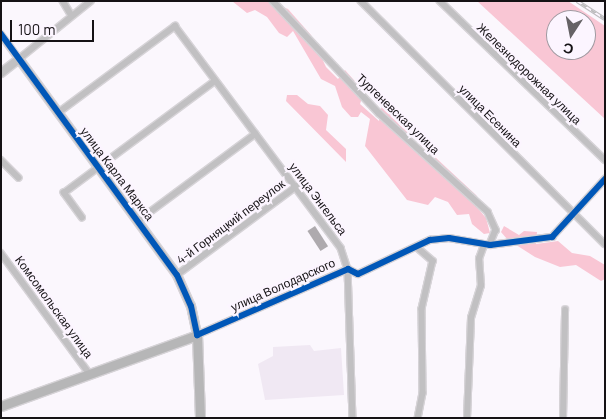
<!DOCTYPE html>
<html>
<head>
<meta charset="utf-8">
<style>
  body { margin:0 }
  #map { position:relative; width:606px; height:419px; overflow:hidden; background:#fbf7fd; font-family:Barlow,sans-serif }
  div>[style] { position:absolute }
  .built>* { inset:0; background:#f0e8f3 }
  .forest>* { inset:0; background:#f9c6d4 }
  .building>* { inset:0; background:#aeaaae; transform-origin:0 0 }
  .roads { filter:drop-shadow(1px 0 #d6d3d7) drop-shadow(-1px 0 #d6d3d7) drop-shadow(0 1px #d6d3d7) drop-shadow(0 -1px #d6d3d7) }
  .minor>* { height:5.5px; margin:-2.75px; padding:0 2.75px; transform-origin:2.75px; border-radius:2.75px; background:#c1c0c2 }
  .tertiary>* { height:8px; margin:-4px; padding:0 4px; transform-origin:4px; border-radius:4px; background:#c1c0c2 }
  .secondary>* { height:9px; margin:-4.5px; padding:0 4.5px; transform-origin:4.5px; border-radius:4.5px; background:#b6b6b7 }
  .rail>* { height:4px; margin-top:-2px; transform-origin:0; background:repeating-linear-gradient(90deg,#fcf5ff 0 5.5px,#bdbcbe 0 11px); box-sizing:border-box; border-block:1px solid #bdbcbe }
  .cycleway>* { height:6px; margin:-3px; padding:0 3px; transform-origin:3px; border-radius:3px; background:#0057b8 }
  span { translate:-50% -50%; white-space:nowrap; text-align:center; line-height:1.15; -webkit-text-stroke:5px #fcf5ff; paint-order:stroke }
  .street-label { font-size:12px; color:#151215 }
  .frame { position:absolute; inset:0; border:2px solid #151215; pointer-events:none }
  .north { position:absolute; left:546px; top:10px; width:50px; height:50px; box-sizing:border-box; background:#fcf5ff; border:1px solid #a09aa1; border-radius:50%; rotate:191deg; font-size:14px; font-weight:700; line-height:20px; text-align:center; color:#151215 }
  .north::after { content:''; display:block; margin:auto; width:18px; height:22px; background:#666266; clip-path:polygon(50% 0,100% 100%,50% 72%,0 100%) }
  .scale { position:absolute; left:10px; top:20px; width:84px; height:22px; box-sizing:border-box; border:2px solid #151215; border-top:0; padding-left:6px; font-size:15px; line-height:18px; white-space:nowrap; color:#151215; -webkit-text-stroke:4px #fcf5ff; paint-order:stroke }
</style>
</head>
<body>
<div id="map">
  <div class="built">
    <i style="clip-path:polygon(310px 345px,314px 351px,341px 348px,344px 395px,265px 400px,258px 364px,273px 356px,273px 347px)"></i>
  </div>
  <div class="forest">
    <i style="clip-path:polygon(232px 1px,268px 1px,288px 9px,311px 35px,326px 67px,338px 79px,345px 70px,360px 87px,364px 92px,360px 104px,379px 121px,382px 104px,388px 105px,412px 136px,407px 144px,421px 144px,476px 195px,481px 202px,476px 206px,486px 218px,490px 233px,484px 234px,472px 224px,469px 214px,457px 215px,448px 202px,435px 197px,428px 205px,407px 200px,365px 146px,370px 119px,361px 112px,358px 117px,351px 117px,342px 107px,335px 86px,321px 79px,293px 31px,287px 37px,279px 33px,267px 17px,255px 10px,247px 13px)"></i>
    <i style="clip-path:polygon(evenodd,477px 1px,568px 1px,605px 26px,605px 119px,477px 1px,556px 20px,586px 20px,586px 50px,556px 50px,556px 20px)"></i>
    <i style="clip-path:polygon(287px 95px,297px 95px,308px 104px,320px 106px,328px 115px,326px 130px,346px 149px,346px 162px,286px 101px)"></i>
    <i style="clip-path:polygon(504px 226px,519px 235px,524px 231px,537px 232px,536px 244px,558px 241px,572px 253px,590px 256px,605px 265px,605px 279px,601px 281px,576px 265px,560px 267px,535px 257px,507px 239px,501px 232px)"></i>
  </div>
  <div class="building">
    <i style="left:315px;top:226px;width:24px;height:9px;rotate:57deg"></i>
  </div>
  <div class="roads">
    <div class="minor">
      <i style="left:63px;top:1px;width:17px;rotate:59deg"></i>
      <i style="left:273px;top:1px;width:154px;rotate:46.6deg"></i>
      <i style="left:379px;top:113px;width:147px;rotate:42.2deg"></i>
      <i style="left:488px;top:212px;width:20px;rotate:66deg"></i>
      <i style="left:496px;top:230px;width:16px;rotate:112deg"></i>
      <i style="left:361px;top:1px;width:344px;rotate:44.9deg"></i>
      <i style="left:440px;top:1px;width:229px;rotate:43.9deg"></i>
      <i style="left:1px;top:34px;width:31px;rotate:54deg"></i>
      <i style="left:19px;top:59px;width:92px;rotate:-38.9deg"></i>
      <i style="left:58px;top:113px;width:146px;rotate:-36.6deg"></i>
      <i style="left:175px;top:26px;width:277px;rotate:53.2deg"></i>
      <i style="left:341px;top:248px;width:22px;rotate:72deg"></i>
      <i style="left:348px;top:269px;width:149px;rotate:88.1deg"></i>
      <i style="left:1px;top:160px;width:25px;rotate:45deg"></i>
      <i style="left:82px;top:218px;width:31px;rotate:-126deg"></i>
      <i style="left:64px;top:193px;width:188px;rotate:-36.6deg"></i>
      <i style="left:138px;top:221px;width:146px;rotate:-36.6deg"></i>
      <i style="left:418px;top:248px;width:20px;rotate:41deg"></i>
      <i style="left:433px;top:261px;width:49px;rotate:102.9deg"></i>
      <i style="left:422px;top:309px;width:84px;rotate:89.3deg"></i>
      <i style="left:423px;top:393px;width:25px;rotate:101deg"></i>
      <i style="left:1px;top:253px;width:150px;rotate:53.7deg"></i>
      <i style="left:177px;top:275px;width:149px;rotate:-36.6deg"></i>
      <i style="left:197px;top:335px;width:165px;rotate:-23.6deg"></i>
      <i style="left:348px;top:269px;width:11px;rotate:27deg"></i>
      <i style="left:358px;top:274px;width:80px;rotate:-25.3deg"></i>
      <i style="left:430px;top:240px;width:19px;rotate:-6deg"></i>
      <i style="left:449px;top:238px;width:42px;rotate:9.7deg"></i>
      <i style="left:490px;top:245px;width:63px;rotate:-7.4deg"></i>
      <i style="left:552px;top:237px;width:79px;rotate:-47.6deg"></i>
      <i style="left:467px;top:418px;width:100px;rotate:-87.7deg"></i>
      <i style="left:471px;top:318px;width:34px;rotate:-73deg"></i>
      <i style="left:481px;top:286px;width:27px;rotate:-94deg"></i>
      <i style="left:479px;top:259px;width:15px;rotate:-70deg"></i>
      <i style="left:563px;top:418px;width:108px;rotate:-88.9deg"></i>
    </div>
    <div class="tertiary">
      <i style="left:1px;top:73px;width:23px;rotate:-38deg"></i>
      <i style="left:19px;top:59px;width:268px;rotate:53.8deg"></i>
      <i style="left:177px;top:275px;width:34px;rotate:66deg"></i>
      <i style="left:191px;top:306px;width:30px;rotate:78deg"></i>
    </div>
    <div class="secondary">
      <i style="left:1px;top:406px;width:208px;rotate:-19.9deg"></i>
      <i style="left:197px;top:335px;width:83px;rotate:87.9deg"></i>
    </div>
  </div>
  <div class="rail">
    <i style="left:577px;top:1px;width:33px;rotate:33deg"></i>
  </div>
  <div class="cycleway">
    <i style="left:1px;top:34px;width:298px;rotate:53.9deg"></i>
    <i style="left:177px;top:275px;width:34px;rotate:66deg"></i>
    <i style="left:191px;top:306px;width:30px;rotate:78deg"></i>
    <i style="left:197px;top:335px;width:165px;rotate:-23.6deg"></i>
    <i style="left:348px;top:269px;width:11px;rotate:27deg"></i>
    <i style="left:358px;top:274px;width:80px;rotate:-25.3deg"></i>
    <i style="left:430px;top:240px;width:19px;rotate:-6deg"></i>
    <i style="left:449px;top:238px;width:42px;rotate:9.7deg"></i>
    <i style="left:490px;top:245px;width:63px;rotate:-7.4deg"></i>
    <i style="left:552px;top:237px;width:79px;rotate:-47.6deg"></i>
  </div>
  <div class="street-label">
    <span style="left:529px;top:74px;rotate:44deg">Железнодорожная улица</span>
    <span style="left:398px;top:114px;rotate:44deg">Тургеневская улица</span>
    <span style="left:490px;top:116px;rotate:45deg">улица Есенина</span>
    <span style="left:117px;top:174px;rotate:53deg">улица Карла Маркса</span>
    <span style="left:318px;top:199px;rotate:53deg">улица Энгельса</span>
    <span style="left:231px;top:222px;rotate:-37deg">4-й Горняцкий переулок</span>
    <span style="left:283px;top:285px;rotate:-24deg">улица Володарского</span>
    <span style="left:54px;top:307px;rotate:54deg">Комсомольская улица</span>
  </div>
  <div class="frame"></div>
  <div class="north">С</div>
  <div class="scale">100 m</div>
</div>
</body>
</html>
